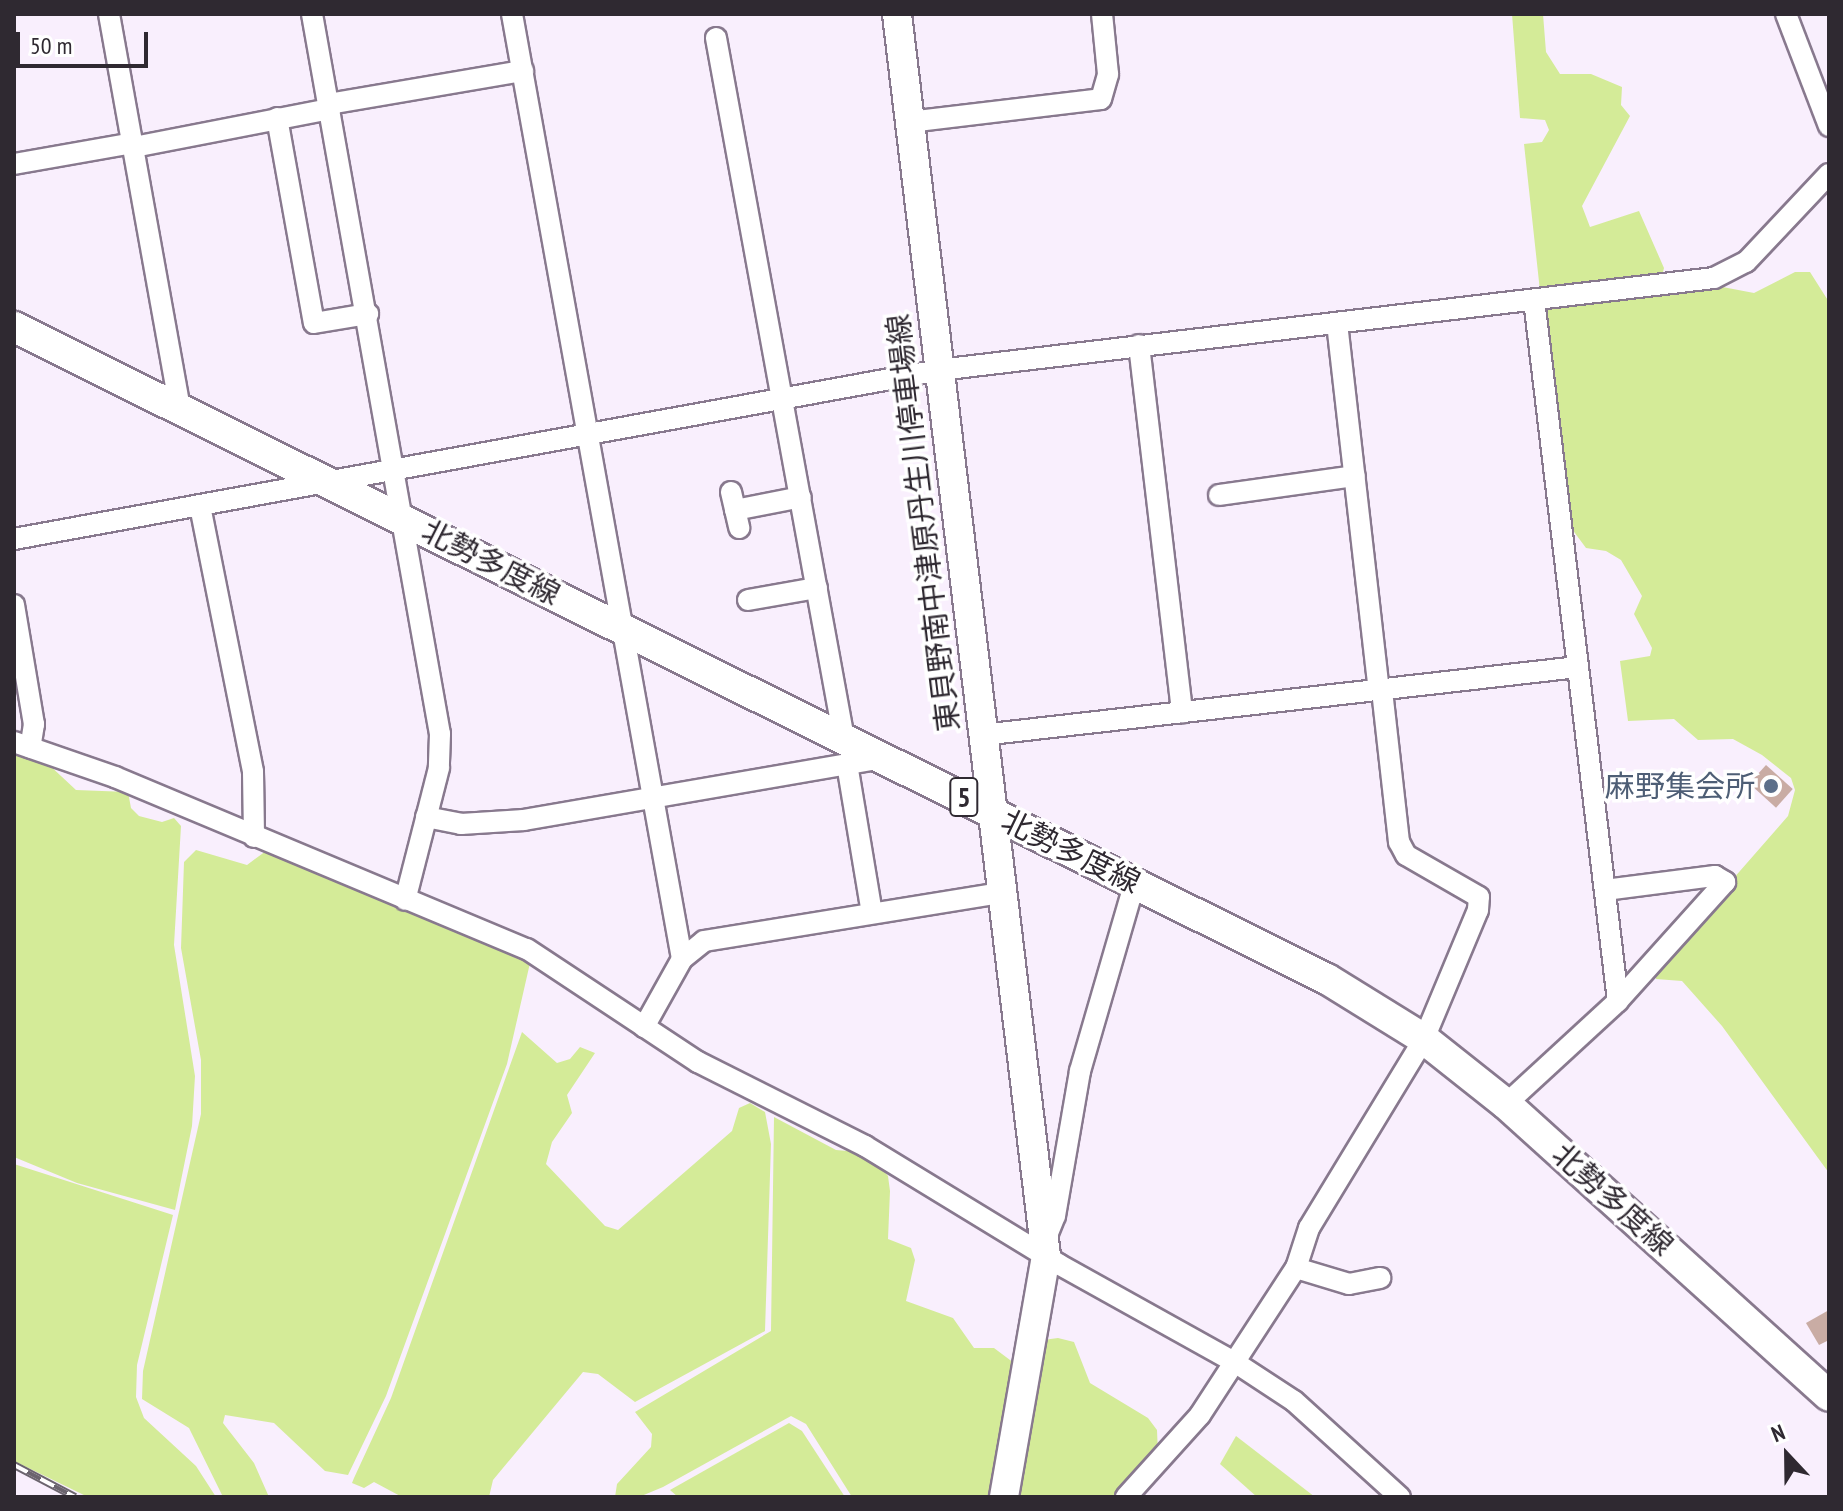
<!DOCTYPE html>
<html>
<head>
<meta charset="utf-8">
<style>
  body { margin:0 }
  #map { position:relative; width:1843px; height:1511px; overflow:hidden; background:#f9effd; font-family:"PT Sans Narrow","Noto Sans JP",sans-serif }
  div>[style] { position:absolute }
  .green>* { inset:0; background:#d4eb98 }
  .building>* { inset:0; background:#c9aca4; transform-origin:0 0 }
  .roads { filter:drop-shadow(2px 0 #88798e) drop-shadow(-2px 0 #88798e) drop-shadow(0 2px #88798e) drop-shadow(0 -2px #88798e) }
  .street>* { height:20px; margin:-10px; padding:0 10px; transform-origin:10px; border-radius:10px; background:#fff }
  .secondary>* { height:28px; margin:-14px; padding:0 14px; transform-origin:14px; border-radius:14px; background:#fff }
  .primary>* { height:30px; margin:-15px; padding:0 15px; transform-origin:15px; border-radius:15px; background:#fff }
  .rail>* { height:8px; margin-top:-4px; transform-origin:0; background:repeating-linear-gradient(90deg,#fff 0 15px,#6b646e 0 30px); box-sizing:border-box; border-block:2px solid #6b646e }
  .dots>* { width:22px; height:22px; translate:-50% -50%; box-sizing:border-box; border:4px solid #fff; border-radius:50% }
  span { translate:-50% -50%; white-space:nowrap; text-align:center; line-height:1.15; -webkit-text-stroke:7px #fff; paint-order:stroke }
  .shield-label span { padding:2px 6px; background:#fff; border:2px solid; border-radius:6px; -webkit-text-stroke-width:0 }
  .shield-label { font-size:28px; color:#2f2931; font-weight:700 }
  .street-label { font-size:30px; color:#2f2931 }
  .service-label { font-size:30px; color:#4e5e75 }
  .right { translate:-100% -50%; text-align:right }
  .frame { position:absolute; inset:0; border:16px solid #2f2931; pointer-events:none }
  .north { position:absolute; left:1747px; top:1415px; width:80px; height:80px; -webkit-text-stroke:6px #fff; paint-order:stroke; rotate:338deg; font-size:22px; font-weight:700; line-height:32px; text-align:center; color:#2f2931 }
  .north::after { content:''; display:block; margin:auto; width:28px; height:36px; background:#2f2931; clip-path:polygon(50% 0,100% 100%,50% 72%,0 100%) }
  .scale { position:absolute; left:16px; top:32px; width:132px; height:36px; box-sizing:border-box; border:4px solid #2f2931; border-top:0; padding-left:10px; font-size:24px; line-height:28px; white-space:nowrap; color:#2f2931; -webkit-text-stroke:6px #fff; paint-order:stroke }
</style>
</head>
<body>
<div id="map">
  <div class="green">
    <i style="clip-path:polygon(1512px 14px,1543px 14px,1546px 52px,1560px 74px,1591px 74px,1622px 87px,1621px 105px,1630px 116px,1582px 206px,1590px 227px,1639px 211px,1664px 268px,1662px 276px,1540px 291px,1524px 144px,1542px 142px,1549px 130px,1545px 120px,1520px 118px)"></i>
    <i style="clip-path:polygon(1795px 272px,1810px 272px,1829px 302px,1829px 1173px,1722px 1026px,1682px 981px,1656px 979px,1655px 968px,1788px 816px,1795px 790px,1791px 778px,1762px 755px,1733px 739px,1698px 740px,1674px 719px,1628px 721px,1620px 661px,1650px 656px,1652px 648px,1634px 614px,1642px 596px,1621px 560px,1606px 551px,1586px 548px,1566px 521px,1541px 313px,1546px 306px,1712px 285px,1754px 293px)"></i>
    <i style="clip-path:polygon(14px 751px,46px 762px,76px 790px,128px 792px,131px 808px,139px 816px,162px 822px,174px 818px,181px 826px,174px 945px,195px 1076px,192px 1126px,175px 1210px,77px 1183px,14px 1157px)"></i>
    <i style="clip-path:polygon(196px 850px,247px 865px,266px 851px,530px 963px,507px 1064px,386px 1396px,348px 1475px,325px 1471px,274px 1423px,225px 1415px,223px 1423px,254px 1463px,269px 1497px,223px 1497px,189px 1428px,142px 1399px,143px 1371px,201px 1114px,201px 1060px,181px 948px,184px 862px)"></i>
    <i style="clip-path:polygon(522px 1032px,557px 1063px,570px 1059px,580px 1047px,595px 1053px,567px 1095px,572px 1113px,552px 1142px,546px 1164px,605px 1226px,618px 1230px,732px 1131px,739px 1108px,750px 1103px,765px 1112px,771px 1144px,765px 1331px,635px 1402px,598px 1374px,583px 1372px,493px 1480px,489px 1497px,402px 1497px,374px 1482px,364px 1488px,352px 1483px,354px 1478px,391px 1398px)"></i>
    <i style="clip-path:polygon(774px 1117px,836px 1150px,859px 1152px,878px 1164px,888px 1176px,890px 1191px,888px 1239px,911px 1248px,915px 1260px,906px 1301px,953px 1318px,974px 1348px,994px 1348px,1014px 1363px,998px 1497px,852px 1497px,806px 1424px,791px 1416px,663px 1487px,639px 1497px,615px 1497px,617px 1484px,651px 1447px,652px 1434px,635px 1412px,771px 1331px)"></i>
    <i style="clip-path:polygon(14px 1164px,173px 1215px,137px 1365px,136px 1397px,144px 1418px,196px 1466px,216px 1497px,88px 1497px,14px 1461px)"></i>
    <i style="clip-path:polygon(1058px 1338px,1074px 1342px,1090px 1383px,1148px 1418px,1157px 1430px,1158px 1454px,1121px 1497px,1014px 1497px,1036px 1341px)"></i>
    <i style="clip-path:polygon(789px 1423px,802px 1431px,845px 1497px,678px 1497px,670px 1490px)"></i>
    <i style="clip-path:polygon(1236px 1436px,1315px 1497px,1257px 1497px,1220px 1464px)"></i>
  </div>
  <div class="building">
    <i style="left:1766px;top:765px;width:36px;height:25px;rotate:42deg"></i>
    <i style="clip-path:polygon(1829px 1310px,1829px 1340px,1819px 1345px,1806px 1323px)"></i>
  </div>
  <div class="roads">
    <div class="street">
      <i style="left:109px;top:14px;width:399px;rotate:79.8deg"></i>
      <i style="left:312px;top:14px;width:731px;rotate:79.92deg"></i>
      <i style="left:440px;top:734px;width:34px;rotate:92deg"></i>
      <i style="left:439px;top:768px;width:136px;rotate:104.4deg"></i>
      <i style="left:512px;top:14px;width:960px;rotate:79.8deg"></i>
      <i style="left:682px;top:959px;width:78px;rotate:119.2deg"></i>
      <i style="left:1786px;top:14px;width:120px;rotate:69deg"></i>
      <i style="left:716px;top:38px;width:713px;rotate:79.65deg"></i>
      <i style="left:329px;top:104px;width:197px;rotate:-9.7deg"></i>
      <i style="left:277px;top:118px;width:208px;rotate:79.8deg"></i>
      <i style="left:314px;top:323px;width:55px;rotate:-9.5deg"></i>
      <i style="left:909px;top:122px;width:193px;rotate:-6.8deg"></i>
      <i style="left:1101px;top:99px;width:26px;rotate:-74deg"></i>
      <i style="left:1108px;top:74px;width:60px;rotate:-95.7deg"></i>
      <i style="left:134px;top:147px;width:200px;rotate:-11deg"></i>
      <i style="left:14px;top:164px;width:121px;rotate:-10deg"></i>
      <i style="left:1337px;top:323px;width:370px;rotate:83.5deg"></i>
      <i style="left:1139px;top:345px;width:370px;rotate:83.3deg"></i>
      <i style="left:731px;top:492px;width:37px;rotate:77deg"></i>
      <i style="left:1219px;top:495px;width:137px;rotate:-8deg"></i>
      <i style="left:200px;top:506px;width:271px;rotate:78.7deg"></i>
      <i style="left:253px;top:772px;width:65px;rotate:89.1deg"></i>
      <i style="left:735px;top:510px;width:67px;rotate:-11.1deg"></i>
      <i style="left:14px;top:539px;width:940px;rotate:-10.35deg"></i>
      <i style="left:939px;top:370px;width:780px;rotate:-6.77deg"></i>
      <i style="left:1714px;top:278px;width:36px;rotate:-27deg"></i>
      <i style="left:1746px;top:262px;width:121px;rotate:-46.7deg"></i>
      <i style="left:748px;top:600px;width:70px;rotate:-9.9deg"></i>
      <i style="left:14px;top:605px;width:121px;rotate:80.5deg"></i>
      <i style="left:34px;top:724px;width:24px;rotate:99deg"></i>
      <i style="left:982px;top:735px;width:600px;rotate:-6.51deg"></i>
      <i style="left:14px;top:742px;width:107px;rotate:19.1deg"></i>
      <i style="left:115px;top:777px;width:446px;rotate:22.7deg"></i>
      <i style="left:527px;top:949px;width:205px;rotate:33.5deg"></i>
      <i style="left:698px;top:1062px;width:187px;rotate:26.7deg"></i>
      <i style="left:865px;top:1146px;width:228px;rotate:31.4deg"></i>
      <i style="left:1060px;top:1265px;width:201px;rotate:29.1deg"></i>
      <i style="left:1236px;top:1363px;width:69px;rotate:33.2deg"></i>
      <i style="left:1294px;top:1401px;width:143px;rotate:42.2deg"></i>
      <i style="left:847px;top:764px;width:151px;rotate:80.5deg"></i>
      <i style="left:426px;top:817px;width:36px;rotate:11deg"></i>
      <i style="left:461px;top:824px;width:63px;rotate:-3.6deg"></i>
      <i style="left:524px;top:820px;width:365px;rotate:-9.8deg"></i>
      <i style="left:1605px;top:890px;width:111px;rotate:-7.3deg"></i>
      <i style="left:1715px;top:876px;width:12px;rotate:31deg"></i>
      <i style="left:1725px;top:882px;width:160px;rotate:132deg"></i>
      <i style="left:682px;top:959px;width:28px;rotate:-39deg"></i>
      <i style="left:704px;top:941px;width:302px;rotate:-9.2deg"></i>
      <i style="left:1506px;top:1104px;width:152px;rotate:-42.6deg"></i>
      <i style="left:1618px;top:1001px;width:706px;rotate:-96.83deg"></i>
      <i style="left:1046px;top:1238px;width:24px;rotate:-68deg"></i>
      <i style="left:1055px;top:1216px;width:147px;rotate:-80.2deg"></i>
      <i style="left:1080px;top:1071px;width:197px;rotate:-73.8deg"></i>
      <i style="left:1296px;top:1268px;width:42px;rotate:-72deg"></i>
      <i style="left:1309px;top:1228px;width:221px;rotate:-58.7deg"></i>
      <i style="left:1424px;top:1039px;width:140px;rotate:-67.3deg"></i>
      <i style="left:1478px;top:910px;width:13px;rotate:-86deg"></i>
      <i style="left:1479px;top:897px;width:84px;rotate:-150.1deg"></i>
      <i style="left:1406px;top:855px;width:15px;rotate:-118deg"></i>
      <i style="left:1399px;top:842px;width:152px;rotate:-96.4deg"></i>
      <i style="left:1126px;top:1497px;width:110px;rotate:-47.9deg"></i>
      <i style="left:1200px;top:1415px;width:176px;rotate:-56.9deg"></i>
      <i style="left:1296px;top:1268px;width:55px;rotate:16.8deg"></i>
      <i style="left:1349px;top:1284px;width:32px;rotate:-11deg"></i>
    </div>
    <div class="secondary">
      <i style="left:897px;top:14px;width:1251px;rotate:83.16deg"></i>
      <i style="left:1046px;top:1256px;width:245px;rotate:99.9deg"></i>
    </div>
    <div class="primary">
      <i style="left:14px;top:327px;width:1466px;rotate:26.41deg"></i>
      <i style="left:1327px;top:979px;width:114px;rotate:31.7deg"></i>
      <i style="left:1424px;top:1039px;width:105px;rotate:38.4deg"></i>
      <i style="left:1506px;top:1104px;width:435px;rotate:42.1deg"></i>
    </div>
  </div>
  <div class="rail">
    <i style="left:14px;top:1465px;width:69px;rotate:27.7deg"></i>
  </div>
  <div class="dots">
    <i style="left:1771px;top:786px;background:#5c6f8a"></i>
  </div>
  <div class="shield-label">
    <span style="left:964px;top:797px">5</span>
  </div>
  <div class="street-label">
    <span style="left:923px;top:523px;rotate:-97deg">東貝野南中津原丹生川停車場線</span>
    <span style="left:491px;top:562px;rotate:27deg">北勢多度線</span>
    <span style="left:1071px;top:851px;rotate:26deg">北勢多度線</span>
    <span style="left:1613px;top:1199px;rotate:42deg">北勢多度線</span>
  </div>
  <div class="service-label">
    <span class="right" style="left:1755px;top:786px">麻野集会所</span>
  </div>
  <div class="frame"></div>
  <div class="north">N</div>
  <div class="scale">50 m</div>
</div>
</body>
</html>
